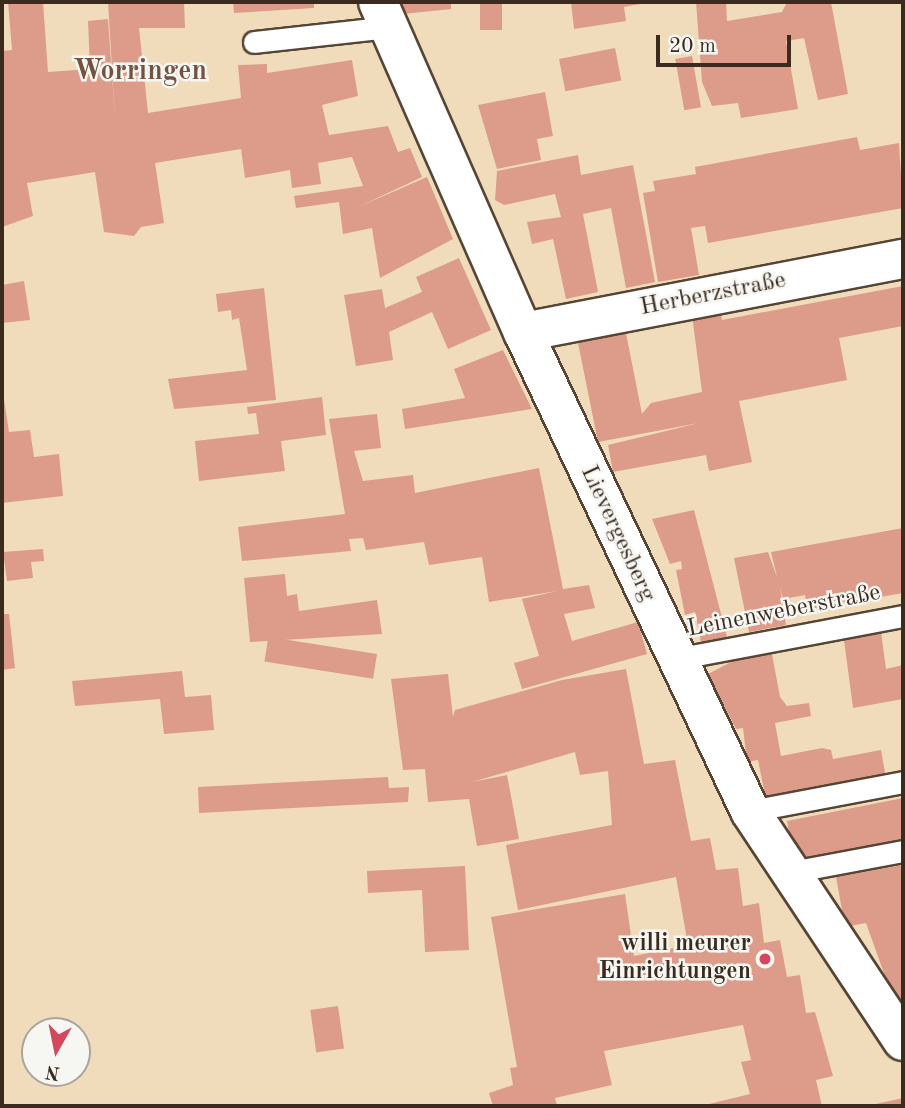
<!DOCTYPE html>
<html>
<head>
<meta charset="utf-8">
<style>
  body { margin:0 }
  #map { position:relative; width:905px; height:1108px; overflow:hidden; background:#f0dcba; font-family:"Old Standard TT",serif }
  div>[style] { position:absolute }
  .building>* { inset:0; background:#dc9c89; transform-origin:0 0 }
  .roads { filter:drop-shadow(2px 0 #564535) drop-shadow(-2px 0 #564535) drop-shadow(0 2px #564535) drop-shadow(0 -2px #564535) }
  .service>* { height:21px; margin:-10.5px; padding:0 10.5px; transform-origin:10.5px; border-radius:10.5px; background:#fff }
  .minor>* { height:38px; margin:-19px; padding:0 19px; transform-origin:19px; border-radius:19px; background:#fff }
  .dots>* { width:19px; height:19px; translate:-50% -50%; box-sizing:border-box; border:4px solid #f6f6f2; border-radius:50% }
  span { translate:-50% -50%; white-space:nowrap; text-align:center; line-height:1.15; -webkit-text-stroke:5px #f6f6f2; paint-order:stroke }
  .street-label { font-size:24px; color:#3b2a1e }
  .poi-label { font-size:24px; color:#3b2a1e; font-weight:700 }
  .right { translate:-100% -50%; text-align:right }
  .quarter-label { font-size:28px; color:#735243; font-weight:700 }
  .frame { position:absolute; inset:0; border:4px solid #3b2a1e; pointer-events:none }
  .north { position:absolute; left:21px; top:1017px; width:70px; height:70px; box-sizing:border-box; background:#f6f6f2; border:2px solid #aba49d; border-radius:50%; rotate:189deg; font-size:19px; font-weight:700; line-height:28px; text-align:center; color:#3b2a1e }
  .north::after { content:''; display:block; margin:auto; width:24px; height:32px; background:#d1495b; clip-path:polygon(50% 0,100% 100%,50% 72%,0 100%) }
  .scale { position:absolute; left:656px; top:35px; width:135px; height:32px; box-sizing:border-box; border:4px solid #3b2a1e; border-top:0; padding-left:9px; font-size:21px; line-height:24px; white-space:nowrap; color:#3b2a1e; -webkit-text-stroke:5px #f6f6f2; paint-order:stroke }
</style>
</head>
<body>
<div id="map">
  <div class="building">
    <i style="clip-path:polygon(8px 2px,43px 2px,48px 72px,90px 69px,88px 21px,108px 19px,115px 117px,108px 2px,184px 2px,185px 28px,139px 28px,148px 113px,241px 98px,238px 65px,267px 64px,267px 73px,352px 60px,358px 96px,322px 105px,329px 135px,388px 126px,398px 152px,410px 148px,422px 177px,358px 207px,427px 177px,453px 239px,380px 278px,372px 228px,343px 234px,339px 202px,296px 208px,294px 196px,363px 186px,352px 157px,318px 163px,321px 184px,292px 188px,290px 170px,245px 178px,241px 149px,155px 163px,164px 223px,141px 227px,134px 236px,104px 232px,95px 172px,27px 183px,33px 216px,2px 227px,2px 51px,12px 50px)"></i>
    <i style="clip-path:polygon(233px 2px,314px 2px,314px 8px,234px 13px)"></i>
    <i style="clip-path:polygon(399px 2px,451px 2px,451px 9px,403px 14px)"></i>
    <i style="left:480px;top:2px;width:22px;height:28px"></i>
    <i style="clip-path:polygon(571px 2px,646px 2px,646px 3px,624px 7px,626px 21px,574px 29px)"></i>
    <i style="clip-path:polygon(696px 2px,726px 2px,727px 21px,782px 12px,787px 2px,831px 2px,848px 94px,818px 100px,804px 38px,786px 41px,798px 109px,741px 118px,738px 103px,712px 106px,702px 82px)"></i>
    <i style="left:615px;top:48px;width:33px;height:57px;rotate:79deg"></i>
    <i style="left:692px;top:56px;width:52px;height:17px;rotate:80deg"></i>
    <i style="clip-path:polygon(545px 92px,553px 136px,537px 139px,541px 160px,497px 169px,478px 105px)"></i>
    <i style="clip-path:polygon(857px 137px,860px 150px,899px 143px,903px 208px,708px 243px,705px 226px,691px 228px,699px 275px,658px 282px,643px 193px,655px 191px,653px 181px,696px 174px,695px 167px)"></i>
    <i style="clip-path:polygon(578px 155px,581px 175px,633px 165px,655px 282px,626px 288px,611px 208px,583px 214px,598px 292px,566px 299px,553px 239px,532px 244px,527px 222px,561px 217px,555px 194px,504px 205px,495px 200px,497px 171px)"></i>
    <i style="clip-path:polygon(459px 258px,491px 330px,448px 349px,432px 312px,389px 332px,393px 360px,356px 366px,344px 295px,382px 289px,385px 308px,422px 292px,416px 277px)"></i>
    <i style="clip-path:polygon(24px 281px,30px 320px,2px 323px,2px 285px)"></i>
    <i style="clip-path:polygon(903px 286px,903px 326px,839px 338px,847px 380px,739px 401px,752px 462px,709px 471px,706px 455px,613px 472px,608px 445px,699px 423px,598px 442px,577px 338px,625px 328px,642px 414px,651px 403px,702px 392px,692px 315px,720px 309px,722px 320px)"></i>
    <i style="clip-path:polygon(264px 288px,276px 400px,174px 409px,168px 379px,247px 370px,239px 318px,232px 320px,231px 310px,218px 312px,216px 294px)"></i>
    <i style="clip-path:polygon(503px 350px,532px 409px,405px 429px,402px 409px,465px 398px,454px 369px)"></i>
    <i style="clip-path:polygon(2px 386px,9px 432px,30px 430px,34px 457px,59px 454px,63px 496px,2px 503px)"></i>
    <i style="clip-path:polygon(322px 397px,326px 435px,281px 441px,285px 471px,199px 481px,195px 441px,259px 434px,256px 413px,248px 414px,247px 407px)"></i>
    <i style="clip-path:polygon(377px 414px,381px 448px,354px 451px,363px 481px,413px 475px,415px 493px,539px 468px,563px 589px,589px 585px,595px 608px,564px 614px,572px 641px,638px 622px,647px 654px,522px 689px,514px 663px,539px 656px,522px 599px,557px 591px,489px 602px,482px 557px,429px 565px,424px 542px,366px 550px,363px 538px,349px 539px,351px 551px,242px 561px,238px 527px,345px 514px,329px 419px)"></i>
    <i style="clip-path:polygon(694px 510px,727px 637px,701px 642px,695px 612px,685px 615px,676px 570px,682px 569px,681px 561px,670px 564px,652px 519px)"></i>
    <i style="clip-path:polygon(903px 528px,903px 593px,808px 610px,805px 595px,783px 599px,780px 588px,786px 625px,749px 632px,734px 558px,768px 552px,777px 577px,771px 552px)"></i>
    <i style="clip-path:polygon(43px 549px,44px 561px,31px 562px,33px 578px,7px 581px,3px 552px)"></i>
    <i style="clip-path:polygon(285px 574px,287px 596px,297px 594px,299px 611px,377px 600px,382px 634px,250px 642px,244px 578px)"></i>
    <i style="clip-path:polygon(2px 614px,9px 614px,15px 668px,2px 670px)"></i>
    <i style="clip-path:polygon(881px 632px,886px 669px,903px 665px,903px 699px,853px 708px,844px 640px)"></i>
    <i style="left:377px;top:654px;width:25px;height:110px;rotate:99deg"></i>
    <i style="clip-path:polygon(772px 654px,780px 697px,787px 706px,809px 703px,811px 716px,775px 723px,781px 756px,822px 748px,831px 750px,833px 759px,881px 750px,886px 778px,766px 800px,758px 760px,747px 762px,743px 728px,736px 729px,708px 674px,735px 660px)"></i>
    <i style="clip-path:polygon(626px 669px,644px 764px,675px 760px,691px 841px,710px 838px,716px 870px,738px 868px,743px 906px,759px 903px,764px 943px,780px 940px,787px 977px,800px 975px,806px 1013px,815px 1012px,833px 1076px,816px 1080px,822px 1106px,701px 1106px,750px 1094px,741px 1062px,751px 1060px,743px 1025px,604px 1051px,612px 1085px,555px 1098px,557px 1106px,493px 1106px,489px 1093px,513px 1085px,510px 1068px,517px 1067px,491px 917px,625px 894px,634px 956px,688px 945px,676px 877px,518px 910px,506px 845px,612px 825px,608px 771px,580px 775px,575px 752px,472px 782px,507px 775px,519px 839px,477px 846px,469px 799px,428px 802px,425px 769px,403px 770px,391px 679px,448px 674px,453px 717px,455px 710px,562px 680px)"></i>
    <i style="clip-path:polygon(182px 671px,185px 697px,211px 695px,214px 730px,164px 734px,160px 699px,75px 706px,72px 681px)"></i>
    <i style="clip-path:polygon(388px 777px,389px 788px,409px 787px,408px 802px,199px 813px,198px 787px)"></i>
    <i style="clip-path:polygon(903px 798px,903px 842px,802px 859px,790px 837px,787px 821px)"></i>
    <i style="clip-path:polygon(903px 865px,903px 1002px,895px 1004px,866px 923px,845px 927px,836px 877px)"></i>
    <i style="clip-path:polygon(465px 866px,469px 950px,425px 952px,422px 890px,368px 893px,367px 871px)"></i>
    <i style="left:338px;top:1006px;width:43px;height:28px;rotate:82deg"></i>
    <i style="clip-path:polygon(903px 1098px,903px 1106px,872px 1106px,871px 1105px)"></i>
  </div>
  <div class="roads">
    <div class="service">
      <i style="left:254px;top:42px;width:136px;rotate:-6.3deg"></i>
      <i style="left:675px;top:659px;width:232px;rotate:-10.7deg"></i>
      <i style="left:750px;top:811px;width:156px;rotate:-10.7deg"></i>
      <i style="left:791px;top:872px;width:114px;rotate:-10.6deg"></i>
    </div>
    <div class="minor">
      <i style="left:378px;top:2px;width:360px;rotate:66.3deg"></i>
      <i style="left:523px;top:332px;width:530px;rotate:64.64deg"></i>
      <i style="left:750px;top:811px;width:276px;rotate:56.4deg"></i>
      <i style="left:523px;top:332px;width:387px;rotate:-10.9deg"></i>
    </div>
  </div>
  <div class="dots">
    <i style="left:765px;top:959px;background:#d1495b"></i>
  </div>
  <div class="street-label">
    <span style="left:713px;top:295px;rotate:-11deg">Herberzstraße</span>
    <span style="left:617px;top:534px;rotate:65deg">Lievergesberg</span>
    <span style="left:784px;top:612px;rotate:-11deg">Leinenweberstraße</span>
  </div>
  <div class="poi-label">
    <span class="right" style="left:751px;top:959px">willi meurer<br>Einrichtungen</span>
  </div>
  <div class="quarter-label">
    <span style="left:140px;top:72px">Worringen</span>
  </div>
  <div class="frame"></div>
  <div class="north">N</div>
  <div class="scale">20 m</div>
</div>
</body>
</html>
